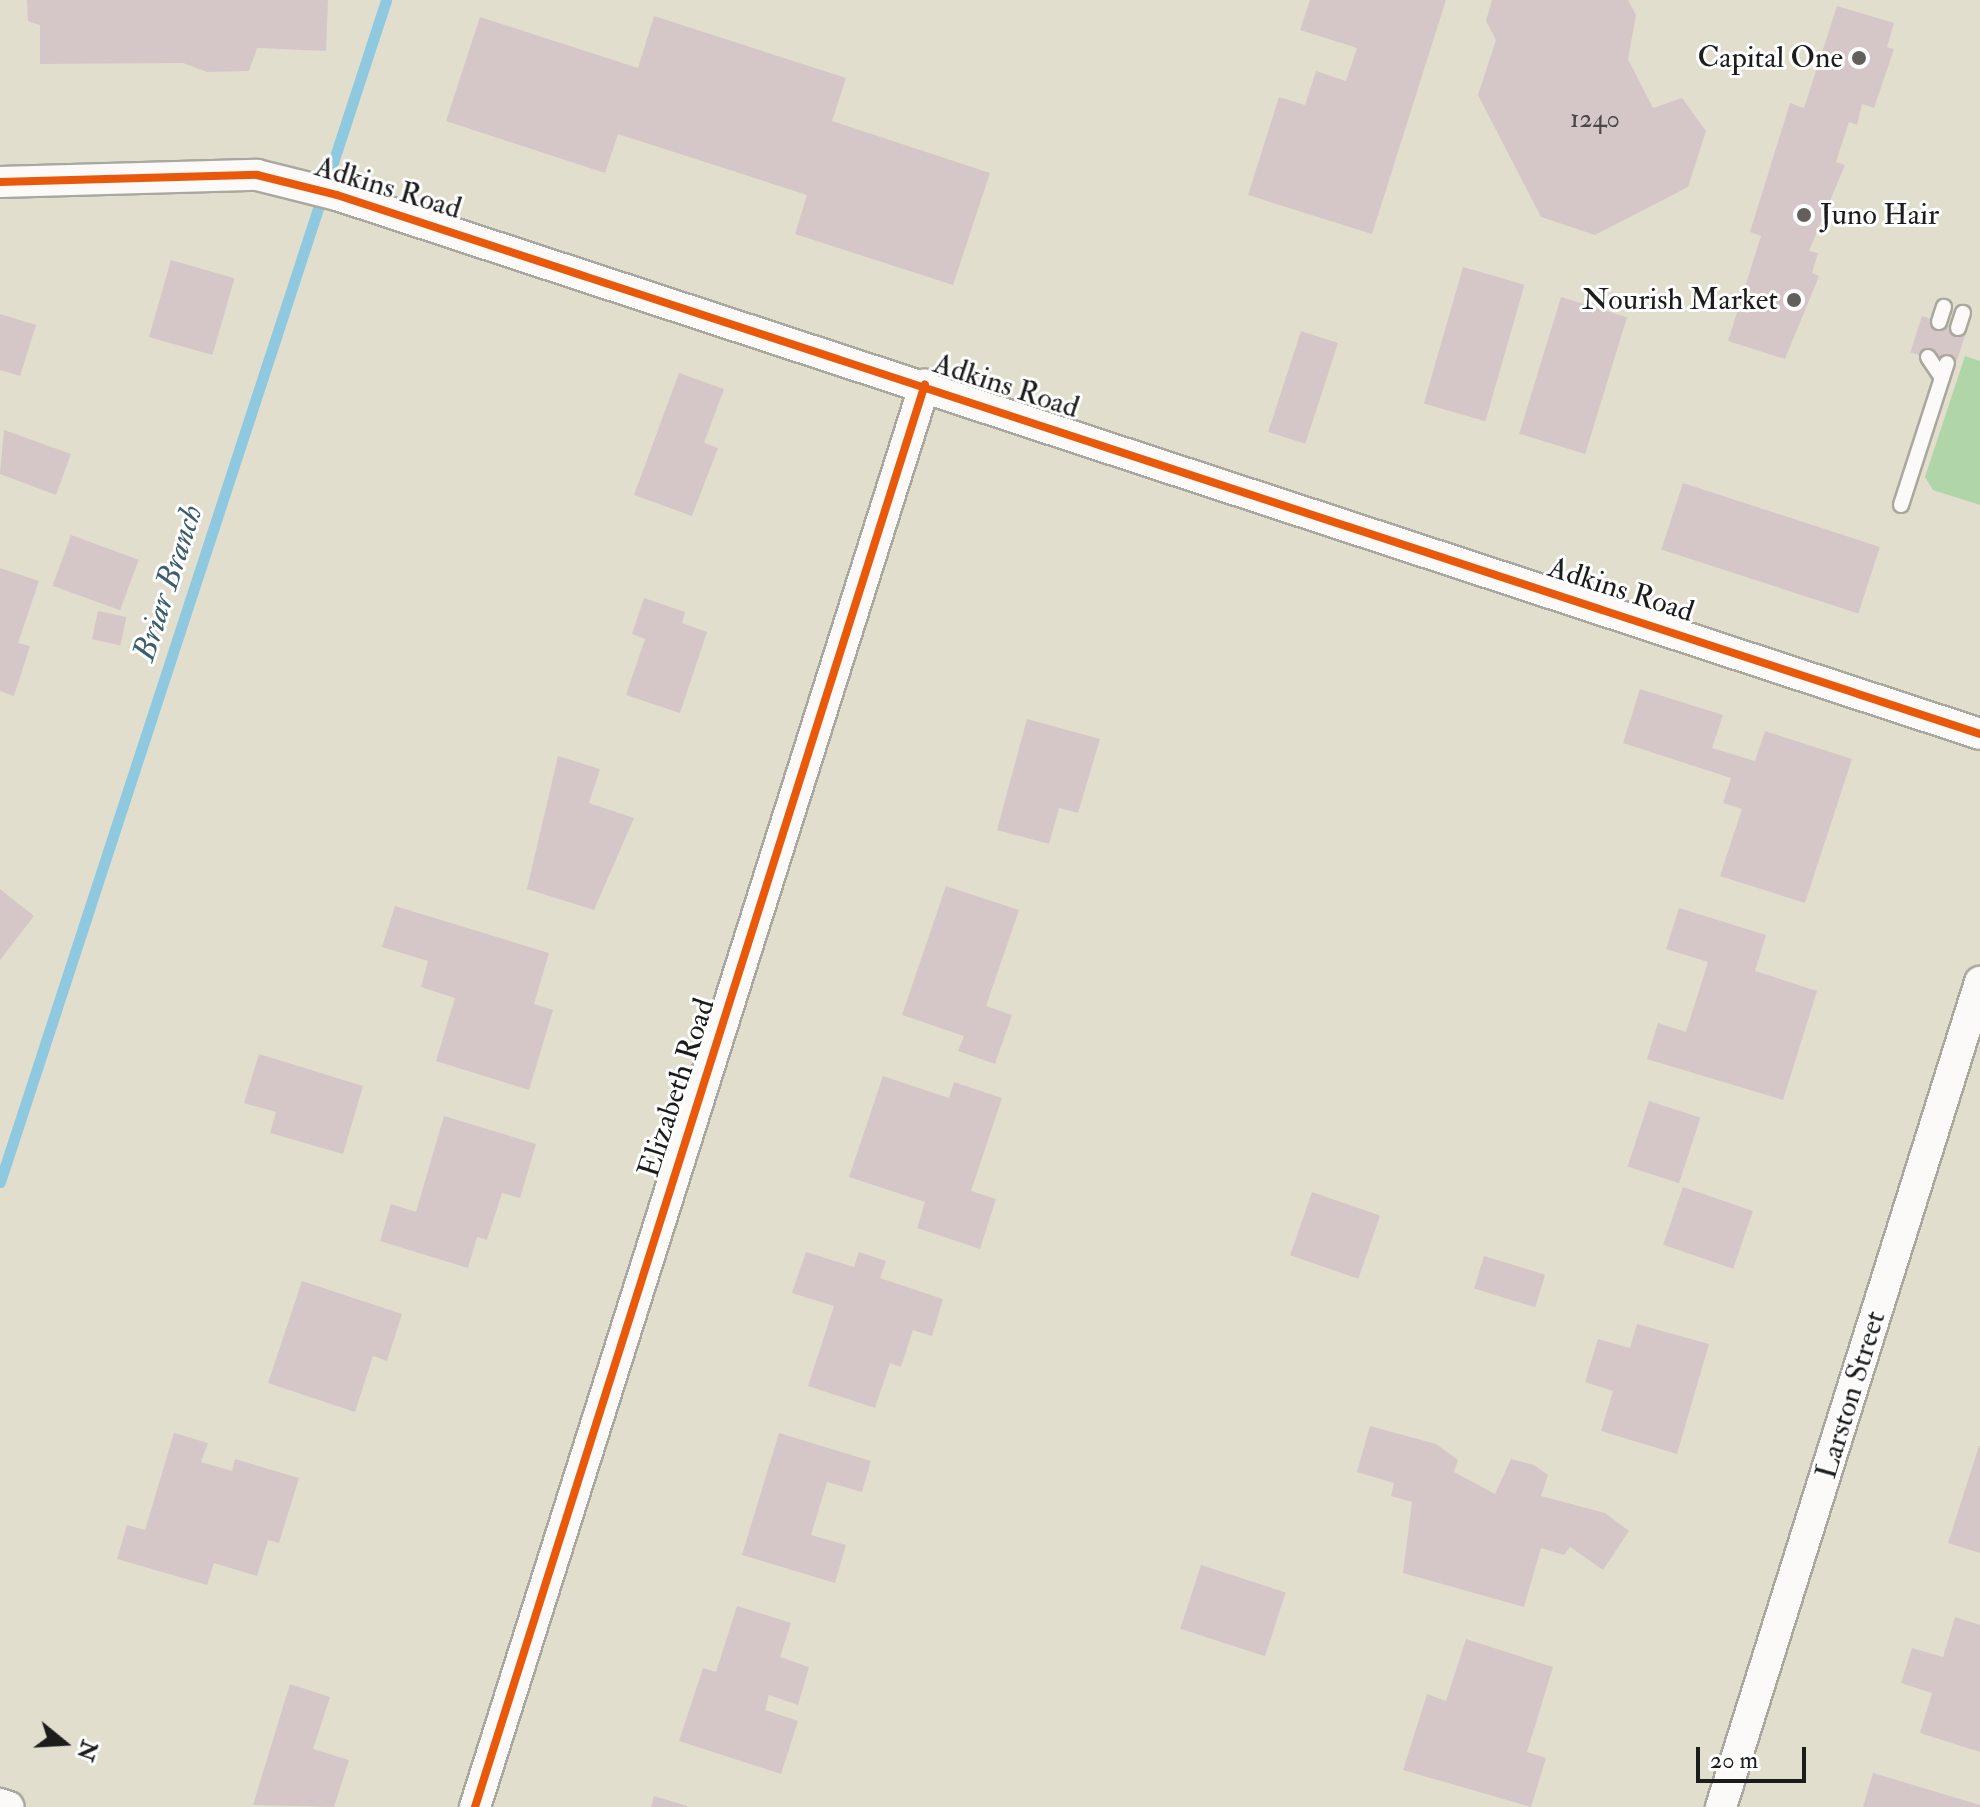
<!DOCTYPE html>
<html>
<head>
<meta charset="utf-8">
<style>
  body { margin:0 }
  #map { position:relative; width:1980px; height:1807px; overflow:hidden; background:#e2dece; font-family:"IM FELL Double Pica",serif }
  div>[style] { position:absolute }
  .green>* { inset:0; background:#b0d5a8 }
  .stream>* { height:11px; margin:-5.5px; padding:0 5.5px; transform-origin:5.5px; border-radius:5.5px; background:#8ec9df }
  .building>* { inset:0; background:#d5c7c7; transform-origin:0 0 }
  .roads { filter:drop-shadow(2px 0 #aaa89e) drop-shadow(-2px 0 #aaa89e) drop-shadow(0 2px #aaa89e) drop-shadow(0 -2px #aaa89e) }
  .service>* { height:14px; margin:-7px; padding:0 7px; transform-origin:7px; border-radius:7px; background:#fbfaf8 }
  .minor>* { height:30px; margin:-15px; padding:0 15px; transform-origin:15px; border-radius:15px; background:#fbfaf8 }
  .cycleway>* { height:8px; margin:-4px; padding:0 4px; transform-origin:4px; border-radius:4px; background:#e8590c }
  .dots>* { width:22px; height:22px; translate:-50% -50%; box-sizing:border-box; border:4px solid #fff; border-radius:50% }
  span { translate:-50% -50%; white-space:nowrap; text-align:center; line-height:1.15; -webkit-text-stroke:6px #fff; paint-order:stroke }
  .number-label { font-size:26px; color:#4a4747 }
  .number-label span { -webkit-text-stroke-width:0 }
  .poi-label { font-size:30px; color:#1c1c1c }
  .right { translate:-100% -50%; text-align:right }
  .left { translate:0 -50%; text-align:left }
  .street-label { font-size:30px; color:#1c1c1c }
  .water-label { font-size:32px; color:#3b5e6d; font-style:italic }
  .north { position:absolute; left:24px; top:1703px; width:80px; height:80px; -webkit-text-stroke:6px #fff; paint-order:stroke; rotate:108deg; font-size:22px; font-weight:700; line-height:32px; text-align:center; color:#1c1c1c }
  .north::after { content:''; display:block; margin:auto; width:28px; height:36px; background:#1c1c1c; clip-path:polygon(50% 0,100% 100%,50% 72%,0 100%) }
  .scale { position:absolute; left:1696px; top:1747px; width:110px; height:36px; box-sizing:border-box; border:4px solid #1c1c1c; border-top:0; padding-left:10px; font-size:24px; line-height:28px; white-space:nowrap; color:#1c1c1c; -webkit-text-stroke:6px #fff; paint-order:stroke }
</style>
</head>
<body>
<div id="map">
  <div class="green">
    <i style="clip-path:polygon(1965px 356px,1980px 361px,1980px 505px,1933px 490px,1925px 477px)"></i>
  </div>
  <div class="stream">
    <i style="left:0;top:1182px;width:1243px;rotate:-71.91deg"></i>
  </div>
  <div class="building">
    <i style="clip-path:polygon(27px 0,328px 0,326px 51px,257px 48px,249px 71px,207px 72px,183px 63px,40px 64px,40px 25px,28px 21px)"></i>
    <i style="clip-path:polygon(1310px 0,1446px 0,1372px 234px,1248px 195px,1279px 97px,1305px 105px,1316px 71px,1346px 81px,1357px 48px,1300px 30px)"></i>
    <i style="clip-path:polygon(1492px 0,1628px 0,1636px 15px,1628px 59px,1653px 108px,1682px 98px,1706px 131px,1688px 187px,1595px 235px,1541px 217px,1478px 95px,1496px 40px,1486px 21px)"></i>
    <i style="clip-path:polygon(1837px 6px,1894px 23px,1887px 47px,1894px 49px,1874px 108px,1862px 104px,1857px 125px,1849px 122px,1836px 162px,1845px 165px,1809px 251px,1818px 253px,1812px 273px,1819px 276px,1785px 359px,1728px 341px,1761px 236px,1750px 232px,1790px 103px,1804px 108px)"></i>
    <i style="clip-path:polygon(654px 16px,846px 78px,832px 121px,990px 173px,953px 285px,795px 234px,807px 195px,618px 134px,605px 173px,446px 121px,480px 17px,638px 68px)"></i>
    <i style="left:171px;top:260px;width:66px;height:80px;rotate:16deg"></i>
    <i style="left:1463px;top:267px;width:64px;height:142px;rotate:16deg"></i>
    <i style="left:1561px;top:297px;width:69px;height:143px;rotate:17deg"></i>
    <i style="clip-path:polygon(0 314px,36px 325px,20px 376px,0 370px)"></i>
    <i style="left:1922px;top:316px;width:47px;height:38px;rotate:18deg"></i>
    <i style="left:1301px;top:331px;width:39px;height:106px;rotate:18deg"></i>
    <i style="clip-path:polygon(679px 373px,724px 389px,704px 443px,718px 448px,692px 516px,634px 495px)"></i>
    <i style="clip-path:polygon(4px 430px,71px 454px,56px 495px,0 474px)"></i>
    <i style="left:1683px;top:483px;width:207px;height:70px;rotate:18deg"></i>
    <i style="left:71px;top:535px;width:72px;height:54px;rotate:20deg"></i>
    <i style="clip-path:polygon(0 568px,39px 581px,18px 643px,30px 646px,14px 696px,0 691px)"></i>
    <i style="clip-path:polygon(644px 598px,685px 612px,682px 623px,707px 632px,680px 713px,626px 695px,645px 639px,632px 634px)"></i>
    <i style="left:98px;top:611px;width:29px;height:29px;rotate:12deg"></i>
    <i style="clip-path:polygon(1640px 689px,1723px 715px,1712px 748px,1755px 761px,1765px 731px,1852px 759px,1805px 903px,1720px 876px,1742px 809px,1723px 803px,1731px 778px,1623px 743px)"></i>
    <i style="clip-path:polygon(1027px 719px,1100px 739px,1078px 813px,1059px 808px,1049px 844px,997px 830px)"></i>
    <i style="clip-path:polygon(558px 756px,600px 769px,589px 803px,634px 818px,594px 910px,527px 889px)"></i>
    <i style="clip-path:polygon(946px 886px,1019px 910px,986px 1006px,1012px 1015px,995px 1064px,958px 1051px,964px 1036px,902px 1015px)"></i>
    <i style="clip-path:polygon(0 889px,34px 916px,0 960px)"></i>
    <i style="clip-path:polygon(395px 906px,549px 953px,534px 1004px,553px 1010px,529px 1090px,436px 1061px,455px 998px,421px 987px,428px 961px,382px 947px)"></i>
    <i style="clip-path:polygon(1679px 908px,1766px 935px,1755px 971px,1817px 991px,1783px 1100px,1647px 1059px,1658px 1023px,1686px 1032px,1708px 962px,1666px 949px)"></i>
    <i style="clip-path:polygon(259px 1054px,363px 1086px,343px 1154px,270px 1133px,276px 1112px,244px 1103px)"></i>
    <i style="clip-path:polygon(883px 1076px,949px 1098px,954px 1082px,1002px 1098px,971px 1191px,996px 1199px,980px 1249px,917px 1228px,925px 1202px,849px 1177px)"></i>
    <i style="left:1649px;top:1101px;width:54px;height:69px;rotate:18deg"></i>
    <i style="clip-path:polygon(444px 1116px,536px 1144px,520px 1198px,502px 1193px,487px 1240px,477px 1237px,468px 1268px,380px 1241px,391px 1204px,416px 1212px)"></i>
    <i style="left:1683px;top:1187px;width:74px;height:61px;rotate:19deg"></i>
    <i style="left:1312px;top:1192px;width:72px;height:67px;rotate:19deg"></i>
    <i style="clip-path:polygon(806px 1252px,854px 1267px,859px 1252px,886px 1261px,880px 1278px,943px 1299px,932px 1336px,913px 1330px,901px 1367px,890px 1363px,875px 1408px,808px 1386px,834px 1306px,792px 1293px)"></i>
    <i style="left:1484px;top:1256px;width:64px;height:34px;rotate:17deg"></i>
    <i style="clip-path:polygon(302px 1281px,402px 1314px,387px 1361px,373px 1356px,355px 1412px,268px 1383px)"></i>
    <i style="clip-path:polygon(1637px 1324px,1709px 1344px,1677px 1454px,1601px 1431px,1613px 1391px,1585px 1382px,1598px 1339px,1630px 1348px)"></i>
    <i style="clip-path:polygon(1370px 1426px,1436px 1444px,1458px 1460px,1454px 1472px,1495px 1494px,1511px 1459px,1534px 1465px,1548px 1475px,1541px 1496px,1605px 1513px,1629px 1531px,1603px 1570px,1570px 1547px,1564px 1555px,1541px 1548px,1524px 1607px,1403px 1573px,1412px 1502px,1391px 1496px,1394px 1483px,1357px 1472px)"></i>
    <i style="clip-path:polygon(174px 1433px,208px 1443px,201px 1462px,232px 1471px,235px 1459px,299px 1478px,279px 1543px,268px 1540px,257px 1576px,214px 1563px,207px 1585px,117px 1559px,127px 1525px,145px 1530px)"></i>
    <i style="clip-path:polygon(779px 1433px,871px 1461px,862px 1492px,827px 1482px,811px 1535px,846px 1545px,835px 1583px,742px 1555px)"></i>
    <i style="clip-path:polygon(1979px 1446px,1980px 1446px,1980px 1553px,1948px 1543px)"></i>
    <i style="left:1201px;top:1565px;width:89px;height:67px;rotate:18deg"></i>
    <i style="clip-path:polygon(737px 1606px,791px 1623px,780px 1657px,809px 1667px,798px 1705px,769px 1695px,765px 1710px,798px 1721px,781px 1774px,679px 1741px,703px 1668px,716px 1672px)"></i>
    <i style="clip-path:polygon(1955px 1617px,1980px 1625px,1980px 1752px,1920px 1733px,1932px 1693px,1901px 1683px,1912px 1648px,1943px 1657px)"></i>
    <i style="clip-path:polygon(1466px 1639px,1553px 1667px,1527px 1752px,1546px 1758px,1531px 1807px,1403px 1770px,1427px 1694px,1446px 1701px)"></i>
    <i style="clip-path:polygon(290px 1684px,330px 1697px,313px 1749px,349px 1760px,334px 1807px,253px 1805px)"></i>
    <i style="clip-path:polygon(1873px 1773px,1980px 1805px,1980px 1807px,1863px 1807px)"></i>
    <i style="clip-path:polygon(654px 1796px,687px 1806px,687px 1807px,651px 1807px)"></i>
  </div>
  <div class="roads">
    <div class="service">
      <i style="left:1939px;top:322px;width:16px;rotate:-72deg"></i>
      <i style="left:1958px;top:328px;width:16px;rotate:-72deg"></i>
      <i style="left:1928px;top:357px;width:25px;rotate:56deg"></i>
      <i style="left:1901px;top:505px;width:149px;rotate:-72.1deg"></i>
    </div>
    <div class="minor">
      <i style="left:0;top:182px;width:257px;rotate:-1.6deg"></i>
      <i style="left:257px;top:175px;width:82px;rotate:14deg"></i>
      <i style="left:337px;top:195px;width:1729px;rotate:18.16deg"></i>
      <i style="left:0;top:1804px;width:9px;rotate:18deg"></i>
      <i style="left:475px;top:1807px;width:1492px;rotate:-72.45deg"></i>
      <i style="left:1721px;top:1807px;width:865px;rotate:-72.57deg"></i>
    </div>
  </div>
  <div class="cycleway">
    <i style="left:0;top:182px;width:257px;rotate:-1.6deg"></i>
    <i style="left:257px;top:175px;width:82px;rotate:14deg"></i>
    <i style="left:337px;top:195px;width:1729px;rotate:18.16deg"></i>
    <i style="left:475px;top:1807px;width:1492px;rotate:-72.45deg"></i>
  </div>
  <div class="dots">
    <i style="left:1859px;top:58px;background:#61605a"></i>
    <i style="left:1804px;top:215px;background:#61605a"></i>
    <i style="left:1794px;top:300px;background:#61605a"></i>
  </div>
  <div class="number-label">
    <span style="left:1595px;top:120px">1240</span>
  </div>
  <div class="poi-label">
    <span class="right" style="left:1843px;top:58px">Capital One</span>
    <span class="left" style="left:1820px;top:215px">Juno Hair</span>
    <span class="right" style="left:1778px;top:300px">Nourish Market</span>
  </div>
  <div class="street-label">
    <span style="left:388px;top:188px;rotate:17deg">Adkins Road</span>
    <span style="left:1006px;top:386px;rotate:18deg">Adkins Road</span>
    <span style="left:1621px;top:590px;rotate:18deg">Adkins Road</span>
    <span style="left:677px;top:1088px;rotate:-72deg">Elizabeth Road</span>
    <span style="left:1851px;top:1395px;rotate:-73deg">Larston Street</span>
  </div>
  <div class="water-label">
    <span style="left:168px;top:583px;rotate:-72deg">Briar Branch</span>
  </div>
  <div class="north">N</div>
  <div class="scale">20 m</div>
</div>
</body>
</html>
